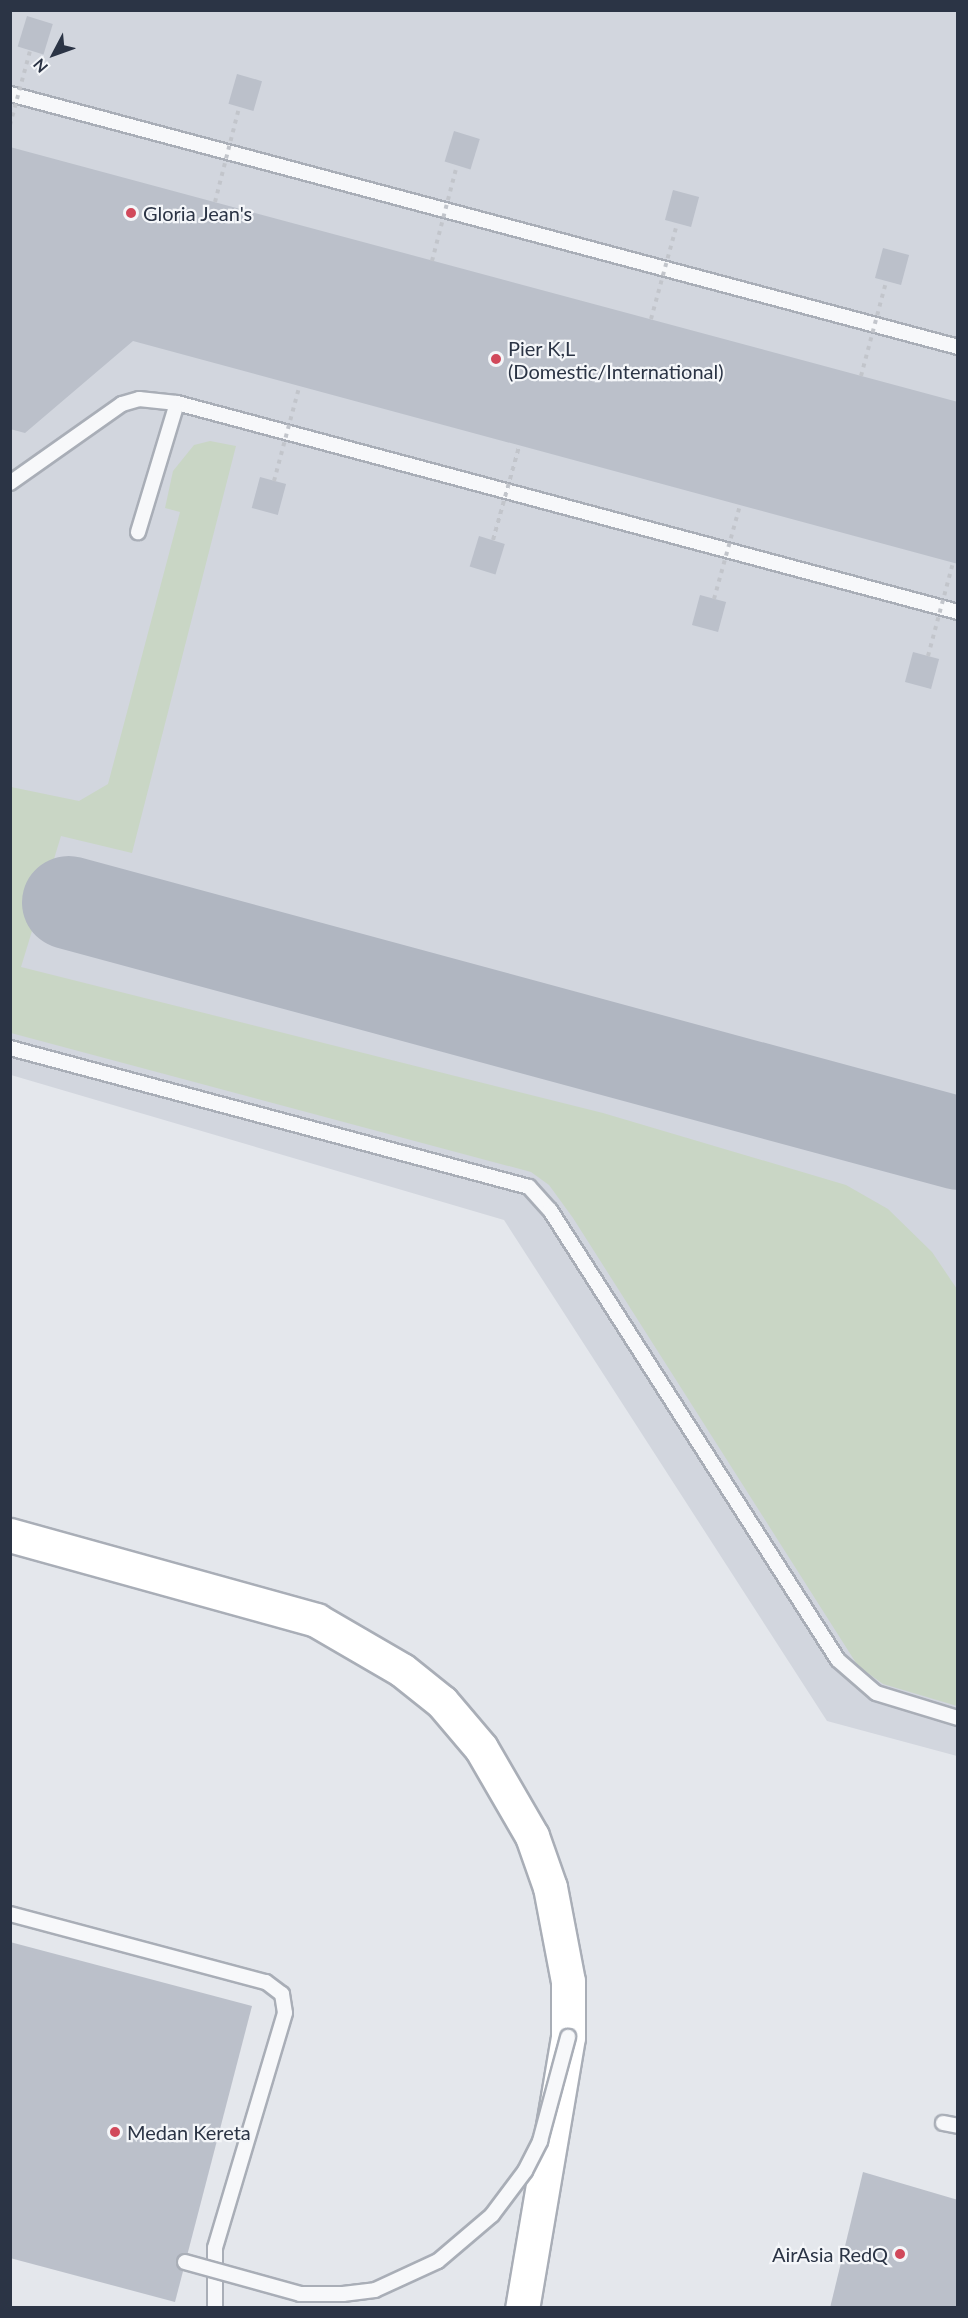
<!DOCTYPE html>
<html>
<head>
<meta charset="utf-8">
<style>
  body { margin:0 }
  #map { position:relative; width:968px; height:2318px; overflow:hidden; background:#e4e7ec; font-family:Lato,sans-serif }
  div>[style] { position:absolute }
  .built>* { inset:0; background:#d2d6de }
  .green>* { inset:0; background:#c9d6c5 }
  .taxiway>* { height:93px; margin:-46.5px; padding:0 46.5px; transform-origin:46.5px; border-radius:46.5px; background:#b0b6c1 }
  .building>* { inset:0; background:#bbc0ca; transform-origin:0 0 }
  .roads { filter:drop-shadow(2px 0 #a9aeb7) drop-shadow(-2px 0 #a9aeb7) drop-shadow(0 2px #a9aeb7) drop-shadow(0 -2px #a9aeb7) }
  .service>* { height:14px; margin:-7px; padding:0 7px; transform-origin:7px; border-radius:7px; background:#f7f8fa }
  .secondary>* { height:33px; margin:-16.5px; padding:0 16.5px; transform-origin:16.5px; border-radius:16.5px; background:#fff }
  .path-bridge>* { height:4px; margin-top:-2px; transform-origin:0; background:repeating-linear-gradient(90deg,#c2c5cb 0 4.5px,transparent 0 9px) }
  .bridges { filter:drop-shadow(2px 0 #a9aeb7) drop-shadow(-2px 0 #a9aeb7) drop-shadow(0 2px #a9aeb7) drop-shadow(0 -2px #a9aeb7) }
  .service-bridge>* { height:14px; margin:-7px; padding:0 7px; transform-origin:7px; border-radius:7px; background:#f7f8fa }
  .dots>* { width:16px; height:16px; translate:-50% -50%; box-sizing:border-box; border:3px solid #f4f6f9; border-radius:50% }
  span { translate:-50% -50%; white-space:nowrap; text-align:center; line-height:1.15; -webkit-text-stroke:4.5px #f4f6f9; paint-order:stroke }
  .poi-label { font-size:20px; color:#2b3445 }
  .left { translate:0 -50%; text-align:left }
  .right { translate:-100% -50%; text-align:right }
  .frame { position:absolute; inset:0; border:12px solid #2b3445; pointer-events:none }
  .north { position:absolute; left:24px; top:24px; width:60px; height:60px; -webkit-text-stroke:4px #f4f6f9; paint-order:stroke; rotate:229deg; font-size:16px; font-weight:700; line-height:24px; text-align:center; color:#2b3445 }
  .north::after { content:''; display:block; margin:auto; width:21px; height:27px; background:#2b3445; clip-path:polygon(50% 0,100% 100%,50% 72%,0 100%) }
</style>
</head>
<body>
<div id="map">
  <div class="built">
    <i style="clip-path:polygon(10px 11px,957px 11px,957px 1756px,827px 1721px,504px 1220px,11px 1075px)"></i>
  </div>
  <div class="green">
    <i style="clip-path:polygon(210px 441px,236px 446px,132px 853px,61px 836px,21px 967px,603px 1113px,846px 1185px,888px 1209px,932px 1252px,957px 1289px,957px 1706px,883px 1684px,858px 1666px,573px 1218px,549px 1185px,531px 1172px,11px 1033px,11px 787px,79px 801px,108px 784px,180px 512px,165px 508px,173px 471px,194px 445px)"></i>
  </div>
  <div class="taxiway">
    <i style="left:68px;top:902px;width:922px;rotate:15.15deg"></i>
  </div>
  <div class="building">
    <i style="left:27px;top:16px;width:27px;height:32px;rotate:17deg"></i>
    <i style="left:237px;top:74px;width:26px;height:31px;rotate:16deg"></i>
    <i style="left:454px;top:131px;width:27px;height:32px;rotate:17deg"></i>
    <i style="clip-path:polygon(10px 147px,958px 402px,958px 564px,133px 341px,25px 433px,10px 429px)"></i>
    <i style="left:673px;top:190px;width:27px;height:31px;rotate:15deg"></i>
    <i style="left:883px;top:248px;width:27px;height:31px;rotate:15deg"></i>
    <i style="left:260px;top:477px;width:27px;height:32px;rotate:15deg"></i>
    <i style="left:479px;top:536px;width:27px;height:32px;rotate:17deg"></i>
    <i style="left:700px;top:595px;width:27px;height:31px;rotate:15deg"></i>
    <i style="left:913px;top:652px;width:27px;height:31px;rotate:15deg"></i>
    <i style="clip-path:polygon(10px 1942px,252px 2006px,175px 2302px,10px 2258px)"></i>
    <i style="clip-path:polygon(863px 2172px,958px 2200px,958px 2308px,830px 2308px)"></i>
  </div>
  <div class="roads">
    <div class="service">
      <i style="left:10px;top:94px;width:981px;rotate:14.94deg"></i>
      <i style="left:177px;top:403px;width:808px;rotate:14.98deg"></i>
      <i style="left:10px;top:483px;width:137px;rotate:-35.2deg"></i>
      <i style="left:122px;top:404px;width:18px;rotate:-16deg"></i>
      <i style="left:139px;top:399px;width:38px;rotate:6deg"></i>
      <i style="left:177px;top:403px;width:135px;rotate:106.8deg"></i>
      <i style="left:10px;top:1048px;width:537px;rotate:14.99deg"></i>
      <i style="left:529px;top:1187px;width:31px;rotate:48deg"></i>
      <i style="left:550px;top:1210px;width:534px;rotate:57.38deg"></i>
      <i style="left:838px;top:1660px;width:50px;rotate:41deg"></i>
      <i style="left:876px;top:1693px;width:86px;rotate:17deg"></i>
      <i style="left:10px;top:1914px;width:265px;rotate:14.9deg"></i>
      <i style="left:266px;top:1982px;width:20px;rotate:37deg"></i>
      <i style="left:282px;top:1994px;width:19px;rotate:81deg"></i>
      <i style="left:285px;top:2013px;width:245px;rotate:106.6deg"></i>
      <i style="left:215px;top:2248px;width:60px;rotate:90deg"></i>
      <i style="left:943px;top:2123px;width:15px;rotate:11deg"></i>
    </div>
    <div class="secondary">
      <i style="left:10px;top:1535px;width:318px;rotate:15.5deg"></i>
      <i style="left:316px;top:1620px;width:99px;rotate:30.2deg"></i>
      <i style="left:402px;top:1670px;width:51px;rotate:38.7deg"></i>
      <i style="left:442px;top:1702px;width:60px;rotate:49.7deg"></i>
      <i style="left:481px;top:1748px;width:102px;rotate:59.9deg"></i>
      <i style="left:532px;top:1836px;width:54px;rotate:70.6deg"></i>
      <i style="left:550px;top:1887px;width:96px;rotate:79.2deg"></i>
      <i style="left:568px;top:1981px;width:56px;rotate:90deg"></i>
      <i style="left:568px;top:2037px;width:275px;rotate:99.6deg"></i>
    </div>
  </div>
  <div class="path-bridge">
    <i style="left:10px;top:125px;width:77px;rotate:-74.9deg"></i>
    <i style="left:215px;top:202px;width:97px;rotate:-75.7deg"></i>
    <i style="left:432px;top:261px;width:99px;rotate:-75.4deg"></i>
    <i style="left:651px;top:319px;width:98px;rotate:-74.7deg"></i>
    <i style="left:861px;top:376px;width:97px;rotate:-75.1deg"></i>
    <i style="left:274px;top:481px;width:96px;rotate:-75deg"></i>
    <i style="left:493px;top:540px;width:97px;rotate:-74.4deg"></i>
    <i style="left:714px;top:599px;width:98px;rotate:-74.5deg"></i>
    <i style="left:928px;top:656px;width:96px;rotate:-75deg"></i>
  </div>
  <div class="bridges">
    <div class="service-bridge">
      <i style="left:185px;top:2262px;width:119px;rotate:15.5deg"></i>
      <i style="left:300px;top:2294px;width:43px"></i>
      <i style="left:343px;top:2294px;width:32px;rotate:-7deg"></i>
      <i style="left:375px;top:2290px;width:69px;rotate:-24.7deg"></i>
      <i style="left:438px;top:2261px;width:71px;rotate:-40.4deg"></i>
      <i style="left:492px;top:2215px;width:55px;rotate:-53.1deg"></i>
      <i style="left:525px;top:2171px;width:34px;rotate:-63deg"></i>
      <i style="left:540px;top:2141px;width:108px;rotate:-74.9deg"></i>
    </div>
  </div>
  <div class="dots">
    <i style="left:131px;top:213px;background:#d1495b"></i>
    <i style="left:496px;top:359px;background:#d1495b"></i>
    <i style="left:115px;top:2132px;background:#d1495b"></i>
    <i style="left:900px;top:2254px;background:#d1495b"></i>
  </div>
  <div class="poi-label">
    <span class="left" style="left:143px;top:213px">Gloria Jean's</span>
    <span class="left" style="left:508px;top:360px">Pier K,L<br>(Domestic/International)</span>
    <span class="left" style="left:127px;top:2132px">Medan Kereta</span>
    <span class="right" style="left:888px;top:2254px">AirAsia RedQ</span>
  </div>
  <div class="frame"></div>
  <div class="north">N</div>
</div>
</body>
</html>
